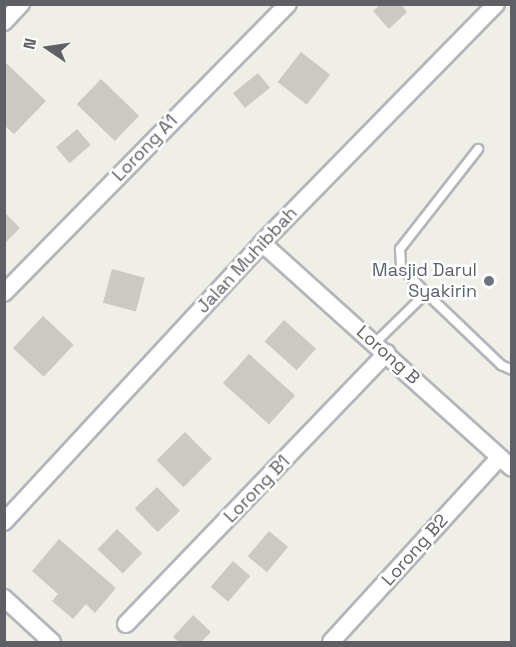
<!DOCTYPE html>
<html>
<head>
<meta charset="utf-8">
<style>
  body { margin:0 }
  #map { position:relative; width:516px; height:647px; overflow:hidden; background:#efeee7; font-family:"Space Grotesk",sans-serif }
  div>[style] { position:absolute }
  .building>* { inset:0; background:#cac9c3; transform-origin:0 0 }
  .roads { filter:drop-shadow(2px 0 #b4b5ba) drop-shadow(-2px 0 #b4b5ba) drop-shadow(0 2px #b4b5ba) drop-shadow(0 -2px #b4b5ba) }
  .service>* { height:8px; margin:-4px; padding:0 4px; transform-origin:4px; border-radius:4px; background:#fff }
  .minor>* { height:16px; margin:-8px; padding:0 8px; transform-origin:8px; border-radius:8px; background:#fff }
  .dots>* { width:16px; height:16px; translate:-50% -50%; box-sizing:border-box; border:3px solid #fff; border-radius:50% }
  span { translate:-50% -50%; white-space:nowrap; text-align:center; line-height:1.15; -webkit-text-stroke:5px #fff; paint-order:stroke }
  .street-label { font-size:18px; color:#5e6065 }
  .worship-label { font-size:18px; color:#5b616d }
  .right { translate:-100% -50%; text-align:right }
  .frame { position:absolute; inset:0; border:6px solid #5e6065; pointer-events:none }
  .north { position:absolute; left:18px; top:18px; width:60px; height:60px; -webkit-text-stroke:4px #fff; paint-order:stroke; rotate:283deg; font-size:16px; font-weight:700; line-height:24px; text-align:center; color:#5e6065 }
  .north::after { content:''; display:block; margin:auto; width:21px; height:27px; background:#5e6065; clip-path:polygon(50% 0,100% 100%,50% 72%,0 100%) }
</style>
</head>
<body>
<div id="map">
  <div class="building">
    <i style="clip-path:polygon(381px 4px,401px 4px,407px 12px,389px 29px,373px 11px)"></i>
    <i style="left:301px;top:52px;width:37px;height:38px;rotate:38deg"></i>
    <i style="clip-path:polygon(4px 61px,46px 101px,14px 134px,4px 125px)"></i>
    <i style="left:258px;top:73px;width:19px;height:32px;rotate:51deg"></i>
    <i style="left:101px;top:79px;width:53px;height:35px;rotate:44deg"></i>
    <i style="left:77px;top:129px;width:21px;height:28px;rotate:49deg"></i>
    <i style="clip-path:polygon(4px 212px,20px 228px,4px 244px)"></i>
    <i style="left:112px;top:269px;width:34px;height:35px;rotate:15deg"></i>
    <i style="left:43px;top:316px;width:42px;height:44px;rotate:43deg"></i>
    <i style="left:284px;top:320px;width:43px;height:29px;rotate:42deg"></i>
    <i style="left:249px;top:354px;width:62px;height:39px;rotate:42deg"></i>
    <i style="left:185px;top:432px;width:38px;height:40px;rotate:45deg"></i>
    <i style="left:157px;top:487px;width:33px;height:31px;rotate:46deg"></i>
    <i style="left:117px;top:529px;width:35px;height:28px;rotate:44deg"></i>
    <i style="left:269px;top:531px;width:25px;height:33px;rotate:40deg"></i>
    <i style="clip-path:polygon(59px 539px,116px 588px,95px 613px,86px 604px,73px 619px,52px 601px,58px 594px,32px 571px)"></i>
    <i style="left:233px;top:561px;width:23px;height:34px;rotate:41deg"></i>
    <i style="clip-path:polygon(193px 615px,211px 632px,201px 642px,179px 642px,173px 637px)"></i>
  </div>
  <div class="roads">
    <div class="service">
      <i style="left:426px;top:293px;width:104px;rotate:43.8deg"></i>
      <i style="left:501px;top:365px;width:12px;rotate:24deg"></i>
      <i style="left:375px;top:343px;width:71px;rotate:-44.4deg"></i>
      <i style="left:426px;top:293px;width:36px;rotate:-134deg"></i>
      <i style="left:401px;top:267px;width:18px;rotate:-93deg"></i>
      <i style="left:400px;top:249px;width:127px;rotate:-52deg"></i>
    </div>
    <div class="minor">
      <i style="left:4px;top:22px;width:25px;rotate:-47deg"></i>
      <i style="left:262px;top:243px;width:336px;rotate:42deg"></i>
      <i style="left:4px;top:293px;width:405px;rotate:-45.5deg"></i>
      <i style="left:4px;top:522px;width:380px;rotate:-47.2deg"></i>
      <i style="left:262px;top:243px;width:334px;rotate:-45.6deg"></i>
      <i style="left:4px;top:598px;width:65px;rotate:42.5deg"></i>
      <i style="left:126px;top:624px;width:376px;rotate:-46.1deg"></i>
      <i style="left:331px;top:642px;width:249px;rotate:-47.6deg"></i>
    </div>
  </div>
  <div class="dots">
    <i style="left:489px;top:281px;background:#6b7280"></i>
  </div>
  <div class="street-label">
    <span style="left:145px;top:148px;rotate:-46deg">Lorong A1</span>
    <span style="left:247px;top:260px;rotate:-47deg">Jalan Muhibbah</span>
    <span style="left:388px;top:355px;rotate:42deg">Lorong B</span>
    <span style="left:257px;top:489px;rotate:-46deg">Lorong B1</span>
    <span style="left:415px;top:550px;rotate:-48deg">Lorong B2</span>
  </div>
  <div class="worship-label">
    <span class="right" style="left:477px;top:281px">Masjid Darul<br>Syakirin</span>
  </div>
  <div class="frame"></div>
  <div class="north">N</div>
</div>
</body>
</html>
